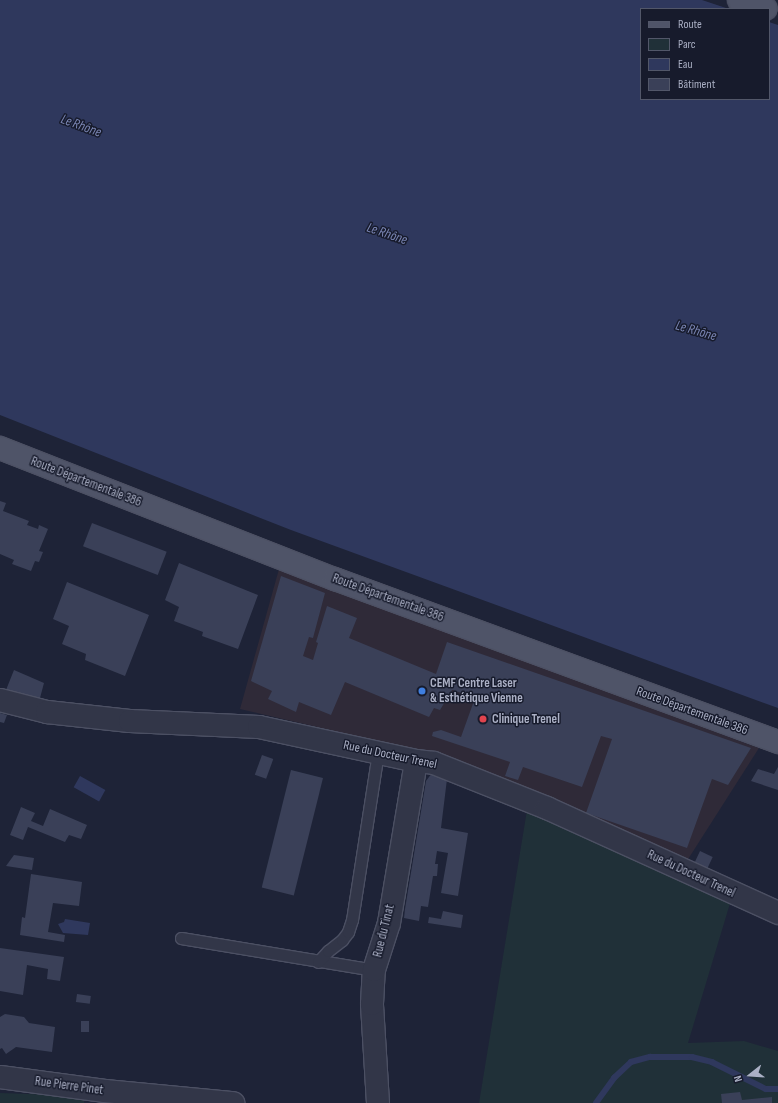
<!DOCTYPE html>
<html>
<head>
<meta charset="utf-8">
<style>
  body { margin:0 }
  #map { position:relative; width:778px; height:1103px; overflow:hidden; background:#1e2337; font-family:"Sofia Sans Condensed",sans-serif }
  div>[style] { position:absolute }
  .medical>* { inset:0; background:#2f2a38 }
  .green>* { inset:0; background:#203038 }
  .water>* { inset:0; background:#2f385d; transform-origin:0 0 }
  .stream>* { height:5.5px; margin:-2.75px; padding:0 2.75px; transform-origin:2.75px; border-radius:2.75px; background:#2f385d }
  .building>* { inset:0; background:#3a4058; transform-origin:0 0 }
  .roads { filter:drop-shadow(1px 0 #4c5063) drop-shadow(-1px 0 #4c5063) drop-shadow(0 1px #4c5063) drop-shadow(0 -1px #4c5063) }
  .service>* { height:11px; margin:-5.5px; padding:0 5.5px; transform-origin:5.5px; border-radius:5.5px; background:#323648 }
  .minor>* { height:22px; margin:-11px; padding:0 11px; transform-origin:11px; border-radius:11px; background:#323648 }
  .primary>* { height:22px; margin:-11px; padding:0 11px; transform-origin:11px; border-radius:11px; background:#4f5468 }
  .dots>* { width:11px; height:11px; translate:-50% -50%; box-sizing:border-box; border:2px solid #171b2c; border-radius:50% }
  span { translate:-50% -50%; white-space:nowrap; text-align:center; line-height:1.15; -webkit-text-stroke:3px #171b2c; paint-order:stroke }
  .street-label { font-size:13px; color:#abb0c5 }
  .poi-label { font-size:13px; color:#abb0c5; font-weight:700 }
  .left { translate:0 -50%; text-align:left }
  .water-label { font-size:14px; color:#7a85b3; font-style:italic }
  .legend { position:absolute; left:640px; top:8px; width:130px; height:92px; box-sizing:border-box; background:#171b2c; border:1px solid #525769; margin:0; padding:5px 7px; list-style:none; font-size:12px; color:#abb0c5 }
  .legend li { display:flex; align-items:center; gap:8px; height:20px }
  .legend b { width:20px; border:1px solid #525769 }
  .north { position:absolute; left:730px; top:1055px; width:40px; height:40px; -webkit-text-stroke:3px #171b2c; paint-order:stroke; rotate:253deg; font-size:11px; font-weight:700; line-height:16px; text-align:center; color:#abb0c5 }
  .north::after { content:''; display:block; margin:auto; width:14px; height:18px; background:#abb0c5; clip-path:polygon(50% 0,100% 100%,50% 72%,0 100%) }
</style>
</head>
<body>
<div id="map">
  <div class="medical">
    <i style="clip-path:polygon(279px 569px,759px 748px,685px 864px,433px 754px,240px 709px)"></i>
  </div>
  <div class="green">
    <i style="clip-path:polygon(527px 810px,731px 900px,688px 1043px,744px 1041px,778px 1051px,778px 1103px,479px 1103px)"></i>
    <i style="clip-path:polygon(0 1093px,85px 1096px,84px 1103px,0 1103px)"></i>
  </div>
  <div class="water">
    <i style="clip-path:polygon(0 0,702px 0,729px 9px,641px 9px,641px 99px,769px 99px,769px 22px,778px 25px,778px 708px,291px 530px,0 415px)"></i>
    <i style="left:80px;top:776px;width:29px;height:13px;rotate:29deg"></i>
    <i style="clip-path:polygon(65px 919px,90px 923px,88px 935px,63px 933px,58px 924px,64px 922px)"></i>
  </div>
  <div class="stream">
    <i style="left:596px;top:1103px;width:31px;rotate:-54deg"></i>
    <i style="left:614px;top:1078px;width:23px;rotate:-43deg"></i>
    <i style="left:631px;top:1062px;width:20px;rotate:-15deg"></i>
    <i style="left:650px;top:1057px;width:42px"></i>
    <i style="left:692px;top:1057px;width:21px;rotate:14deg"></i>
    <i style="left:712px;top:1062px;width:60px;rotate:26.6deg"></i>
    <i style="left:766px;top:1089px;width:12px"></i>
  </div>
  <div class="building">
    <i style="clip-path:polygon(0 501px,6px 503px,3px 511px,29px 521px,27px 525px,38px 529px,39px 525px,48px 529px,39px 551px,43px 552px,39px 562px,35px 561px,31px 571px,12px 564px,14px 560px,0 554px)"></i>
    <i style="left:92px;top:523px;width:80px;height:25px;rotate:21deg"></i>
    <i style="clip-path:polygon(179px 563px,258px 595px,238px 649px,202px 636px,203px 632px,174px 621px,179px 607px,165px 600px)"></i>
    <i style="clip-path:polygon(281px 576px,325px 593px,313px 638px,309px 637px,303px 656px,313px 660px,318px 643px,316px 642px,327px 606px,357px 618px,349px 638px,436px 674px,447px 642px,751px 748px,728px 785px,712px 779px,687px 848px,586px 813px,612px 739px,601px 736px,582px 787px,523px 767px,518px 780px,505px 776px,510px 762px,432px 736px,433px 732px,441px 730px,461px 737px,475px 698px,453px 690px,452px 690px,440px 710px,434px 708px,429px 717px,345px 682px,331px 715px,299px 702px,296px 712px,268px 699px,272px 691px,251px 681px)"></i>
    <i style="clip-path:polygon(67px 582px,149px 615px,125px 676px,85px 660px,86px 654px,62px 644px,69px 626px,53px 619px)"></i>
    <i style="clip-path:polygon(14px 670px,44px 683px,40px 698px,6px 690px)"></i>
    <i style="clip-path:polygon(0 713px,7px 715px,4px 723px,0 722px)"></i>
    <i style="left:262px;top:755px;width:12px;height:21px;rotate:20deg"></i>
    <i style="clip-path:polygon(778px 767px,778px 790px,751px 781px,758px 769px,774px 774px)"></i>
    <i style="left:291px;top:770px;width:33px;height:121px;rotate:14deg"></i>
    <i style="clip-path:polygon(432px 773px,447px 779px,441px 828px,468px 833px,458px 896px,441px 893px,448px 853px,437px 851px,435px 864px,438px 864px,437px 876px,433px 876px,428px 907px,421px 906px,419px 921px,404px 918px,405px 909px,426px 781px)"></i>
    <i style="clip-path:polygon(21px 807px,35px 813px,31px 821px,43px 826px,50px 809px,87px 825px,81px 839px,69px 835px,65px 842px,28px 827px,23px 840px,10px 835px)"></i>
    <i style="left:700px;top:851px;width:14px;height:16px;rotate:25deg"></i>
    <i style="clip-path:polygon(14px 855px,34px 858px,32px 870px,6px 866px)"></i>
    <i style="clip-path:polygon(31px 874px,82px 882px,79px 906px,53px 903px,48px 932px,65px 935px,64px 942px,20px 935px,22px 917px,25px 918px)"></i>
    <i style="clip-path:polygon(443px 911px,463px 915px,461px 928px,428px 923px,429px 917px,441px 919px)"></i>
    <i style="clip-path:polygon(0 948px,64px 957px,60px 981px,47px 979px,48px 969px,27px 965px,23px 995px,0 991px)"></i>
    <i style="left:77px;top:994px;width:14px;height:8px;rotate:8deg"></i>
    <i style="clip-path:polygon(5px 1014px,24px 1017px,29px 1023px,55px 1027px,52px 1052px,16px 1047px,6px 1054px,2px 1048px,0 1049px,0 1017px)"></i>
    <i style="left:81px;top:1021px;width:8px;height:11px"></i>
    <i style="clip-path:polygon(740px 1092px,742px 1100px,772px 1097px,772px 1103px,722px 1103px,721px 1094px)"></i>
  </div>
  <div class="roads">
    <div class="service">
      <i style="left:181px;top:938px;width:196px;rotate:9.4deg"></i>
      <i style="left:318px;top:962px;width:15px;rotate:-48deg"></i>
      <i style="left:328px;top:951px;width:18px;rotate:-38deg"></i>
      <i style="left:342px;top:940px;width:10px;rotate:-53deg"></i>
      <i style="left:348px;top:932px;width:13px;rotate:-72deg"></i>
      <i style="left:352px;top:920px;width:169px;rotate:-81.2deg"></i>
    </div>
    <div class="minor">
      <i style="left:0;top:700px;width:49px;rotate:14.3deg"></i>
      <i style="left:47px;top:712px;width:83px;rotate:6.2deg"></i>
      <i style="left:130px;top:721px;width:129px;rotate:2.7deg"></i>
      <i style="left:259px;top:727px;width:161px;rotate:12.2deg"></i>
      <i style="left:416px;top:761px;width:18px;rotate:6deg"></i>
      <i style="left:434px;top:763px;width:122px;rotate:21.7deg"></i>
      <i style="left:547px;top:808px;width:254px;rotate:24.4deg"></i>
      <i style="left:0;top:1077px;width:106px;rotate:7.6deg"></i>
      <i style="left:105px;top:1091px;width:129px;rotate:5.4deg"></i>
      <i style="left:378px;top:1103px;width:99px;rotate:-93.5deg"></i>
      <i style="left:372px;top:1004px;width:34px;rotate:-87deg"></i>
      <i style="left:374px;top:970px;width:49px;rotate:-72.3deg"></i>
      <i style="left:389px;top:923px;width:164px;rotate:-80.5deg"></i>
    </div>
    <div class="primary">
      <i style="left:739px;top:0;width:28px;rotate:18deg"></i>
      <i style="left:0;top:448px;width:360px;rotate:21.4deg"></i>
      <i style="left:335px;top:579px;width:472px;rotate:20.2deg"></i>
    </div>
  </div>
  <div class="dots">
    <i style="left:422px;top:691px;background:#3f7fe0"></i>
    <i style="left:483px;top:719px;background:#e0444e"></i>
  </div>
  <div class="street-label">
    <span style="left:86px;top:482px;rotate:21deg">Route Départementale 386</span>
    <span style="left:388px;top:598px;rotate:20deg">Route Départementale 386</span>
    <span style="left:692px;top:711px;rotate:20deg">Route Départementale 386</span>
    <span style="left:390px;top:755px;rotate:12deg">Rue du Docteur Trenel</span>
    <span style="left:691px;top:874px;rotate:25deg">Rue du Docteur Trenel</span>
    <span style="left:384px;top:931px;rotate:-76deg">Rue du Tinat</span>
    <span style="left:69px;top:1086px;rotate:8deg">Rue Pierre Pinet</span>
  </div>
  <div class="poi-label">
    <span class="left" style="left:430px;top:691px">CEMF Centre Laser<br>&amp; Esthétique Vienne</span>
    <span class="left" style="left:492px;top:719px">Clinique Trenel</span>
  </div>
  <div class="water-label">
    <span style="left:81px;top:126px;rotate:20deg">Le Rhône</span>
    <span style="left:387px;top:234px;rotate:19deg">Le Rhône</span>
    <span style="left:696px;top:331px;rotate:16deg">Le Rhône</span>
  </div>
  <ul class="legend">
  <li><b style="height:5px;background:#4f5468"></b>Route</li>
  <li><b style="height:11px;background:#203038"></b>Parc</li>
  <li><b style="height:11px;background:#2f385d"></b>Eau</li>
  <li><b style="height:11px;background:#3a4058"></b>Bâtiment</li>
  </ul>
  <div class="north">N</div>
</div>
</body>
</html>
